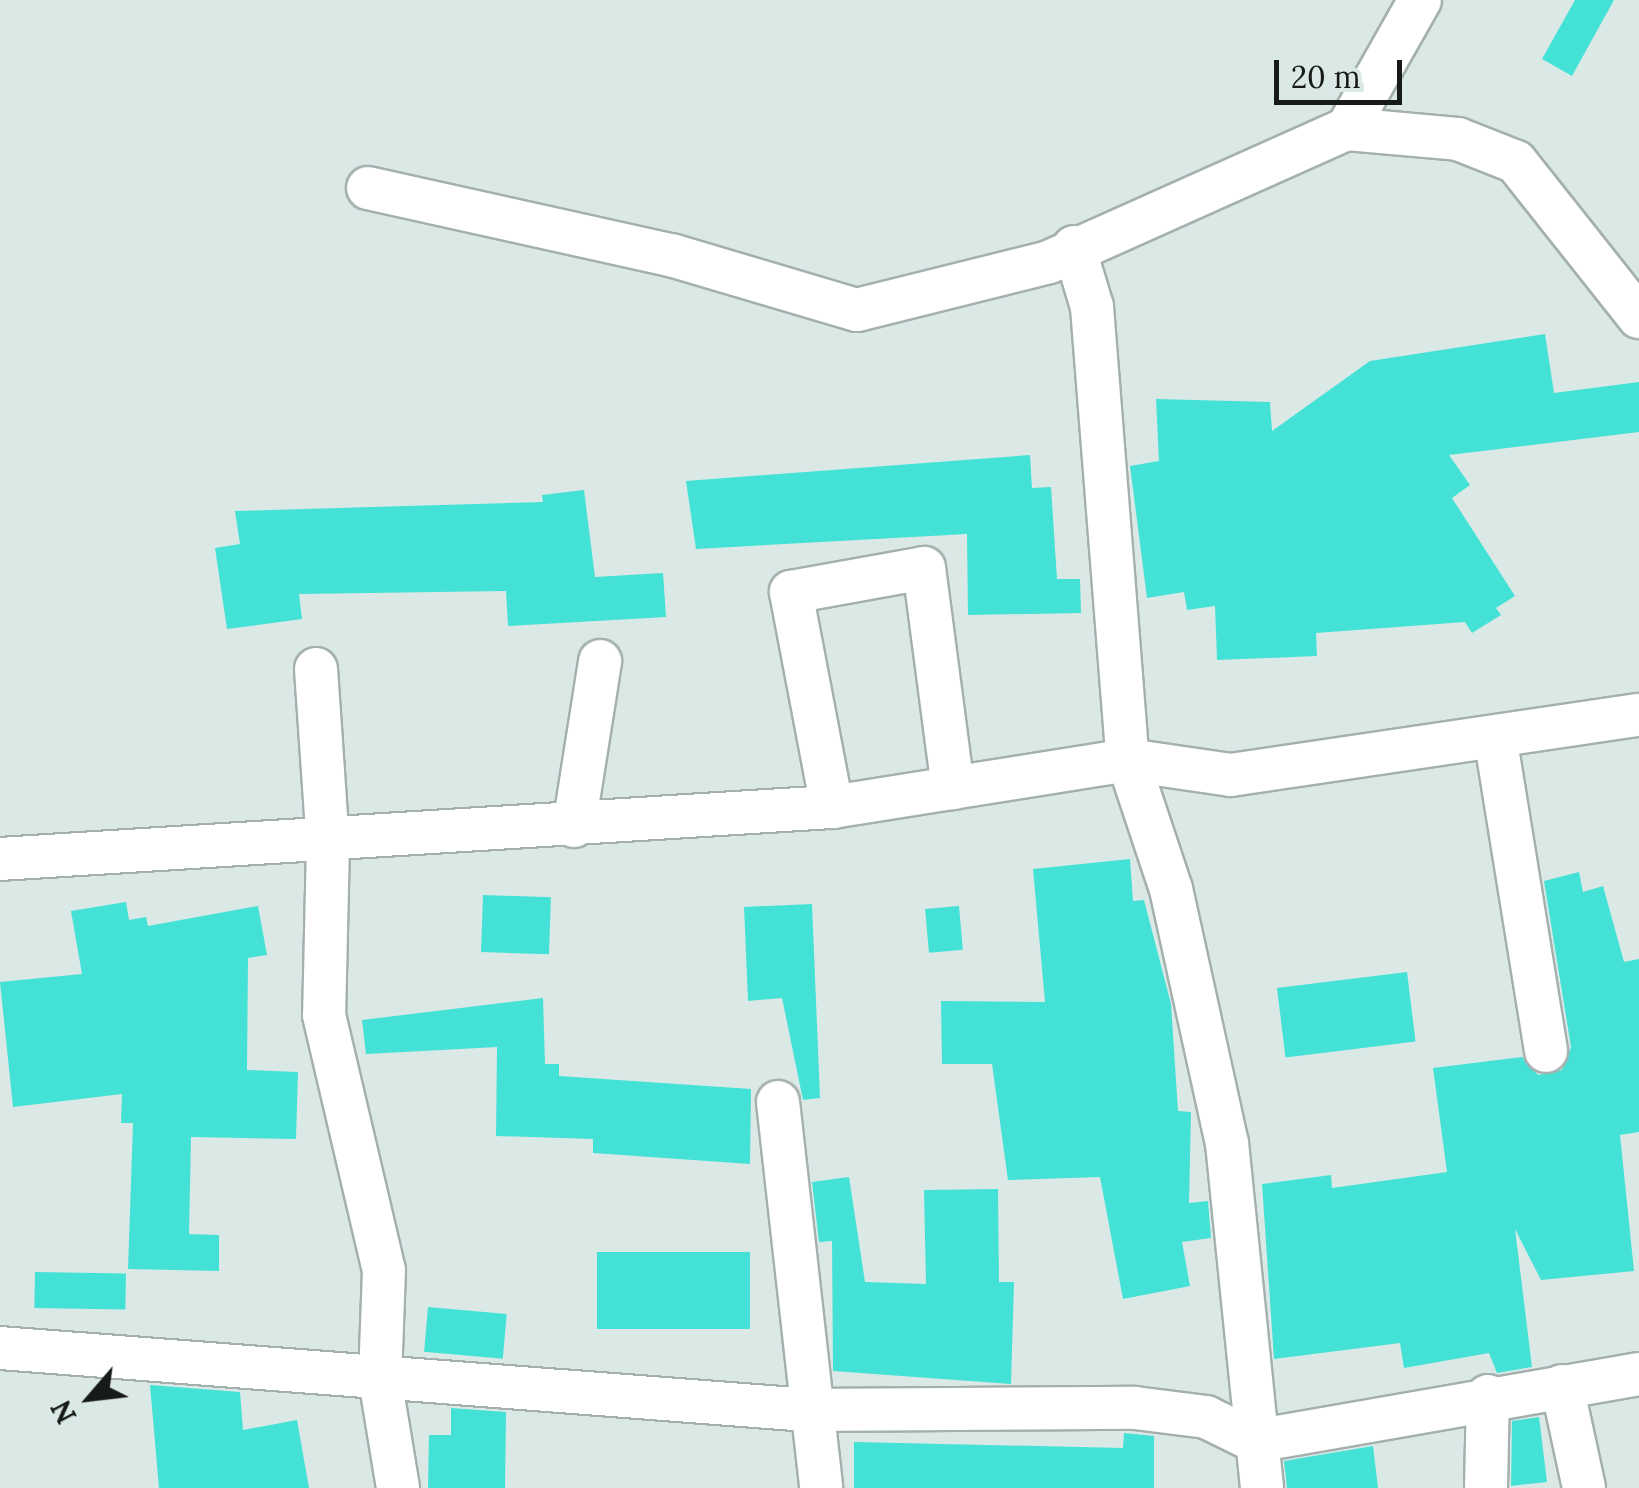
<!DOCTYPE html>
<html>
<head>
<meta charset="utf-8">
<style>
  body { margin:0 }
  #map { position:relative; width:1639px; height:1488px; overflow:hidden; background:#dae8e6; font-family:Lora,serif }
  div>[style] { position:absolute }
  .building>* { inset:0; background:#44e2d6; transform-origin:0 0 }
  .roads { filter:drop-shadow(2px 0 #a3b0ae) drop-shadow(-2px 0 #a3b0ae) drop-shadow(0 2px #a3b0ae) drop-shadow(0 -2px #a3b0ae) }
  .minor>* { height:42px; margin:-21px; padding:0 21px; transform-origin:21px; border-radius:21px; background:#fff }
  span { translate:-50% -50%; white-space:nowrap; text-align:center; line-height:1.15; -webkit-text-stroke:8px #dae8e6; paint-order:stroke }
  .north { position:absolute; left:40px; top:1348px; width:100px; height:100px; -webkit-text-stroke:8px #dae8e6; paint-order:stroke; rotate:242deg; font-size:28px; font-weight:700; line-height:40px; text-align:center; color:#161b1a }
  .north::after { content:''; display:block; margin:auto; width:35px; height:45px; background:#161b1a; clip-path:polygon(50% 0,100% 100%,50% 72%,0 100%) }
  .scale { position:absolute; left:1274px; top:60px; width:128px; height:45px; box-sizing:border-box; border:5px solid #161b1a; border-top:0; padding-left:12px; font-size:30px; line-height:35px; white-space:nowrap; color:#161b1a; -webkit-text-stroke:8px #dae8e6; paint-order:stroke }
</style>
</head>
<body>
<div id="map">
  <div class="building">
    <i style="clip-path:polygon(1575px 0,1614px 0,1572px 76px,1542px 59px)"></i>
    <i style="clip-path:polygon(1545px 334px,1554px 393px,1639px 382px,1639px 432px,1449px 455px,1470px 485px,1452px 498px,1515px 596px,1496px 608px,1501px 615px,1472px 633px,1465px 622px,1316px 633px,1317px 656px,1217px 660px,1215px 606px,1187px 610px,1184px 592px,1147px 598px,1130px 466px,1159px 461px,1156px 399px,1270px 402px,1272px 431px,1370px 361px)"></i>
    <i style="clip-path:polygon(1030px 455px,1032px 488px,1051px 487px,1057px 579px,1080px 579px,1081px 613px,968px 615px,967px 534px,696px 549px,686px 481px)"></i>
    <i style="clip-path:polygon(584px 490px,595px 577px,663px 573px,666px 617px,508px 626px,506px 591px,299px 594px,302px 619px,227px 629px,215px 548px,240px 544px,235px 511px,543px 502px,542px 495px)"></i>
    <i style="clip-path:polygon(1130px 859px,1133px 901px,1144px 900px,1171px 1004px,1178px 1111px,1191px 1112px,1189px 1203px,1208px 1201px,1211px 1238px,1182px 1242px,1190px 1286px,1123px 1299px,1100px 1177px,1008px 1180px,992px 1064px,942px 1064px,941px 1001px,1045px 1002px,1033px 869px)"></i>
    <i style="clip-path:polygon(1579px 872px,1583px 892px,1603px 886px,1624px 962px,1639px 959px,1639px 1132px,1620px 1135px,1634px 1271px,1541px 1280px,1515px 1229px,1532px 1367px,1497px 1373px,1489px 1353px,1404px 1368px,1400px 1343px,1274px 1359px,1262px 1184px,1331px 1175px,1332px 1188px,1447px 1172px,1433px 1068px,1522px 1057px,1538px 1075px,1562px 1070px,1571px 1047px,1544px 881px)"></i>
    <i style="left:483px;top:895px;width:68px;height:57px;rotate:2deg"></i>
    <i style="clip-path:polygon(126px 902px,129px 920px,146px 917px,148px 926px,258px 906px,267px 955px,248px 958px,247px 1070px,298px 1072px,296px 1139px,191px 1137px,189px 1234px,219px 1235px,219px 1271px,128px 1269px,133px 1123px,121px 1123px,122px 1094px,13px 1107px,0 982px,82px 974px,71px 911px)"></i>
    <i style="clip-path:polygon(812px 904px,820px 1098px,803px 1100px,782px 998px,748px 1001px,744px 907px)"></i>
    <i style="left:959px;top:906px;width:44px;height:34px;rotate:85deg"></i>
    <i style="left:1407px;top:972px;width:70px;height:131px;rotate:83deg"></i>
    <i style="clip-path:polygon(543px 998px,545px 1064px,559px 1064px,559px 1076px,751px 1089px,750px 1164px,593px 1153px,593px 1139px,496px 1136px,497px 1047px,366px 1054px,362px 1020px)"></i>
    <i style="clip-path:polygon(849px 1177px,865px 1282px,926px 1284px,924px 1190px,998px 1189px,999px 1282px,1014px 1282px,1011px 1384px,833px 1371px,832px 1241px,819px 1242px,812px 1182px)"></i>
    <i style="left:597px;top:1252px;width:153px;height:77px"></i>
    <i style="left:35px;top:1272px;width:91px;height:36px;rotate:1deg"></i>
    <i style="left:428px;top:1307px;width:79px;height:45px;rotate:5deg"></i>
    <i style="clip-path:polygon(150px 1385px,240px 1392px,243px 1430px,297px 1420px,309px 1488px,159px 1488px)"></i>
    <i style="clip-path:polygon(451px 1408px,506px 1412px,505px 1488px,428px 1488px,429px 1435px,451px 1435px)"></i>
    <i style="clip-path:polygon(1539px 1417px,1547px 1482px,1511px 1486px,1512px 1421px)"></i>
    <i style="clip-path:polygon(1124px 1433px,1154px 1436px,1154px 1488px,854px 1488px,854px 1442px,1123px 1448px)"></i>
    <i style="clip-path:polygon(1373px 1446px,1378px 1488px,1287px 1488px,1284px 1461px)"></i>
  </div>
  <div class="roads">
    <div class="minor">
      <i style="left:1347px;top:129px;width:148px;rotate:-60.5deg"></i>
      <i style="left:368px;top:188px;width:310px;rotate:12.5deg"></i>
      <i style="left:671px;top:255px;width:194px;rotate:16.5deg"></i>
      <i style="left:857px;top:310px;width:198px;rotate:-14deg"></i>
      <i style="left:1049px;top:262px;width:326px;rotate:-24.1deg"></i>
      <i style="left:1347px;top:129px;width:111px;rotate:5.1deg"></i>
      <i style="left:1458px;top:139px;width:62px;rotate:21.6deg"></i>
      <i style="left:1516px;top:162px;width:198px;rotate:51.6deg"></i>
      <i style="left:1074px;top:247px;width:63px;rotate:73.3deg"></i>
      <i style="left:1092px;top:307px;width:454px;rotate:85.5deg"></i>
      <i style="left:1128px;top:760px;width:136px;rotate:71.6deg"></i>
      <i style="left:1171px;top:889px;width:260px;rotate:77.6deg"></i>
      <i style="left:1227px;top:1143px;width:347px;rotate:84.2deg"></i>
      <i style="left:316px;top:669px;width:175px;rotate:86.1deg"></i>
      <i style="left:328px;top:844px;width:171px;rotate:91.3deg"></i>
      <i style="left:324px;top:1015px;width:262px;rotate:76.8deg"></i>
      <i style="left:384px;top:1270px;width:109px;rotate:92.1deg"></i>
      <i style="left:380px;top:1379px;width:110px;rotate:80.6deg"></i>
      <i style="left:1496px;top:742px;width:313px;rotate:80.8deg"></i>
      <i style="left:832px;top:807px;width:219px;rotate:-100.8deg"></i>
      <i style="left:791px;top:592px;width:135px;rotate:-10.2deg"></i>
      <i style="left:924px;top:568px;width:222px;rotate:82.5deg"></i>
      <i style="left:574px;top:826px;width:167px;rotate:-81deg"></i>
      <i style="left:0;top:859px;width:834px;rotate:-3.58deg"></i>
      <i style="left:832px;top:807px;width:300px;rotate:-9deg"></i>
      <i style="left:1128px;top:760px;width:104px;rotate:8.3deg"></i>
      <i style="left:1231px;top:775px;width:412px;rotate:-8.4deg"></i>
      <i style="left:778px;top:1102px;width:388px;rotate:83.6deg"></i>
      <i style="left:0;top:1348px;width:810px;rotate:4.39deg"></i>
      <i style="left:808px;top:1410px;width:327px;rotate:-0.4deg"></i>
      <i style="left:1135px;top:1408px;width:72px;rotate:7.2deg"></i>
      <i style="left:1206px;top:1417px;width:55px;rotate:26.1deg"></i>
      <i style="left:1255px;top:1441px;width:390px;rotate:-9.9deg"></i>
      <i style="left:1562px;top:1386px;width:104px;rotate:77.8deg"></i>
      <i style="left:1486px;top:1488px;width:92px;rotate:-88.8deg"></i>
    </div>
  </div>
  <div class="north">N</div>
  <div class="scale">20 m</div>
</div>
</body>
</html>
